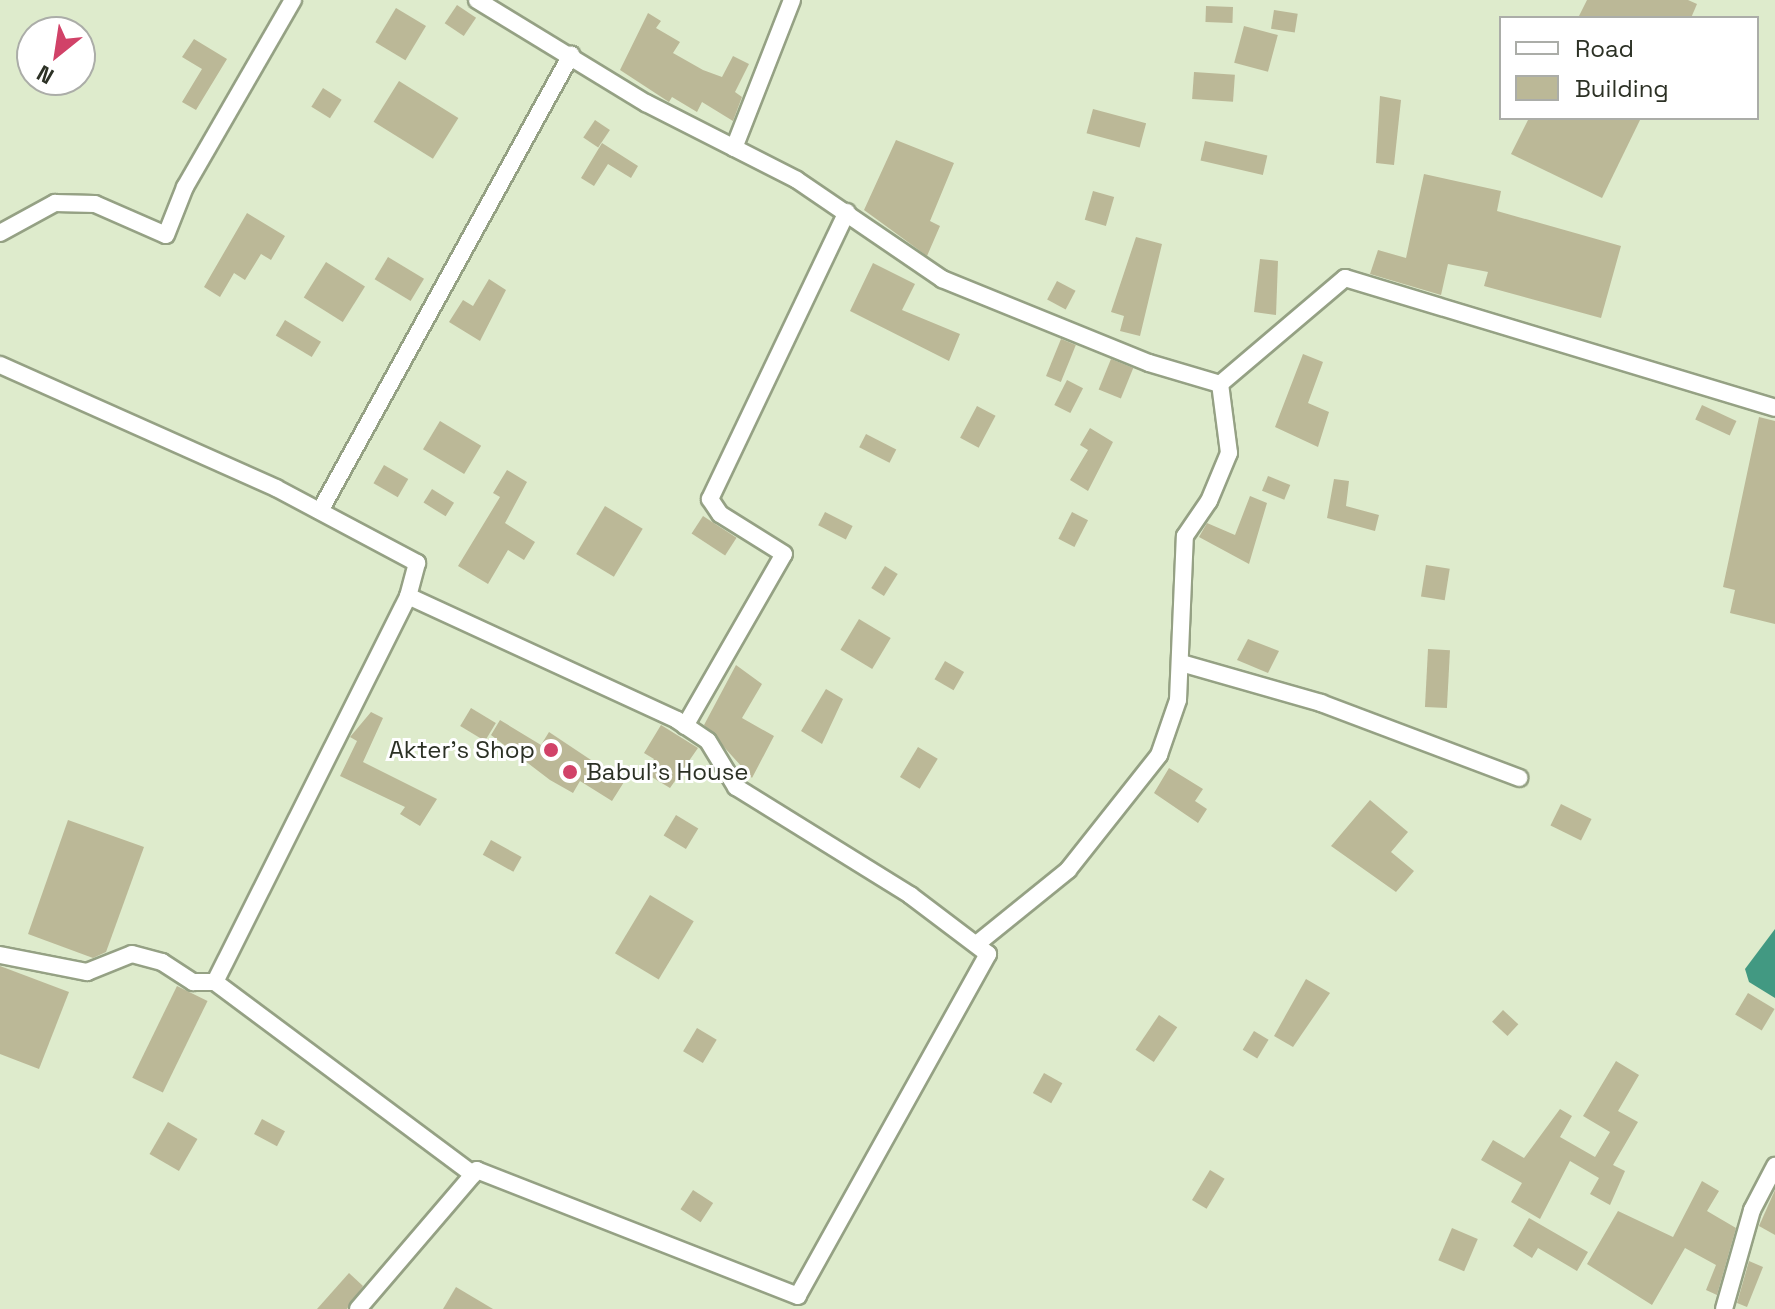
<!DOCTYPE html>
<html>
<head>
<meta charset="utf-8">
<style>
  body { margin:0 }
  #map { position:relative; width:1775px; height:1309px; overflow:hidden; background:#deebcc; font-family:"Space Grotesk",sans-serif }
  div>[style] { position:absolute }
  .water>* { inset:0; background:#429982 }
  .building>* { inset:0; background:#bbb897; transform-origin:0 0 }
  .roads { filter:drop-shadow(2px 0 #95a184) drop-shadow(-2px 0 #95a184) drop-shadow(0 2px #95a184) drop-shadow(0 -2px #95a184) }
  .minor>* { height:16px; margin:-8px; padding:0 8px; transform-origin:8px; border-radius:8px; background:#fff }
  .dots>* { width:22px; height:22px; translate:-50% -50%; box-sizing:border-box; border:4px solid #fff; border-radius:50% }
  span { translate:-50% -50%; white-space:nowrap; text-align:center; line-height:1.15; -webkit-text-stroke:6px #fff; paint-order:stroke }
  .poi-label { font-size:24px; color:#2c3125 }
  .right { translate:-100% -50%; text-align:right }
  .left { translate:0 -50%; text-align:left }
  .legend { position:absolute; left:1499px; top:16px; width:260px; height:104px; box-sizing:border-box; background:#fff; border:2px solid #abada8; margin:0; padding:10px 14px; list-style:none; font-size:24px; color:#2c3125 }
  .legend li { display:flex; align-items:center; gap:16px; height:40px }
  .legend b { width:40px; border:2px solid #abada8 }
  .north { position:absolute; left:16px; top:16px; width:80px; height:80px; box-sizing:border-box; background:#fff; border:2px solid #abada8; border-radius:50%; rotate:210deg; font-size:22px; font-weight:700; line-height:32px; text-align:center; color:#2c3125 }
  .north::after { content:''; display:block; margin:auto; width:28px; height:36px; background:#d14268; clip-path:polygon(50% 0,100% 100%,50% 72%,0 100%) }
</style>
</head>
<body>
<div id="map">
  <div class="water">
    <i style="clip-path:polygon(1775px 929px,1775px 998px,1749px 982px,1745px 969px)"></i>
  </div>
  <div class="building">
    <i style="clip-path:polygon(1587px 0,1688px 0,1697px 4px,1691px 18px,1578px 18px)"></i>
    <i style="left:457px;top:5px;width:23px;height:22px;rotate:34deg"></i>
    <i style="left:1206px;top:6px;width:27px;height:16px;rotate:2deg"></i>
    <i style="left:396px;top:8px;width:35px;height:40px;rotate:31deg"></i>
    <i style="left:1274px;top:10px;width:24px;height:19px;rotate:9deg"></i>
    <i style="clip-path:polygon(648px 13px,661px 21px,656px 28px,680px 42px,673px 53px,703px 70px,722px 77px,733px 56px,749px 64px,735px 92px,742px 97px,733px 121px,702px 102px,697px 112px,672px 97px,669px 102px,620px 70px)"></i>
    <i style="left:1244px;top:26px;width:35px;height:38px;rotate:15deg"></i>
    <i style="clip-path:polygon(194px 39px,227px 59px,196px 110px,182px 102px,202px 69px,182px 57px)"></i>
    <i style="left:1194px;top:72px;width:41px;height:27px;rotate:4deg"></i>
    <i style="left:399px;top:81px;width:70px;height:48px;rotate:32deg"></i>
    <i style="left:323px;top:88px;width:22px;height:22px;rotate:32deg"></i>
    <i style="clip-path:polygon(1380px 96px,1401px 100px,1394px 165px,1376px 163px)"></i>
    <i style="left:1093px;top:109px;width:55px;height:25px;rotate:15deg"></i>
    <i style="clip-path:polygon(1529px 118px,1641px 118px,1602px 198px,1511px 154px)"></i>
    <i style="left:595px;top:120px;width:18px;height:21px;rotate:34deg"></i>
    <i style="clip-path:polygon(896px 140px,954px 163px,930px 221px,940px 226px,927px 256px,864px 210px)"></i>
    <i style="left:1205px;top:141px;width:64px;height:20px;rotate:13deg"></i>
    <i style="clip-path:polygon(602px 143px,638px 166px,631px 178px,608px 164px,594px 186px,581px 178px)"></i>
    <i style="clip-path:polygon(1424px 174px,1501px 191px,1497px 211px,1621px 246px,1601px 318px,1484px 286px,1488px 272px,1448px 264px,1441px 295px,1370px 274px,1378px 250px,1406px 258px)"></i>
    <i style="left:1093px;top:191px;width:22px;height:30px;rotate:16deg"></i>
    <i style="clip-path:polygon(247px 213px,285px 236px,271px 260px,261px 254px,245px 280px,234px 273px,220px 297px,204px 287px)"></i>
    <i style="clip-path:polygon(1136px 237px,1162px 244px,1140px 336px,1120px 331px,1124px 316px,1111px 312px)"></i>
    <i style="left:388px;top:257px;width:42px;height:26px;rotate:31deg"></i>
    <i style="clip-path:polygon(1260px 259px,1278px 261px,1276px 315px,1254px 312px)"></i>
    <i style="left:326px;top:262px;width:46px;height:42px;rotate:32deg"></i>
    <i style="clip-path:polygon(873px 263px,915px 284px,902px 310px,960px 334px,949px 361px,850px 311px)"></i>
    <i style="clip-path:polygon(489px 279px,506px 290px,480px 341px,449px 322px,463px 300px,473px 306px)"></i>
    <i style="left:1057px;top:281px;width:21px;height:21px;rotate:28deg"></i>
    <i style="left:285px;top:320px;width:42px;height:18px;rotate:31deg"></i>
    <i style="left:1061px;top:339px;width:16px;height:40px;rotate:22deg"></i>
    <i style="clip-path:polygon(1303px 354px,1323px 362px,1308px 403px,1329px 412px,1318px 447px,1275px 427px)"></i>
    <i style="left:1111px;top:359px;width:24px;height:33px;rotate:22deg"></i>
    <i style="left:1067px;top:380px;width:18px;height:28px;rotate:27deg"></i>
    <i style="left:1702px;top:405px;width:38px;height:16px;rotate:25deg"></i>
    <i style="left:977px;top:406px;width:21px;height:36px;rotate:28deg"></i>
    <i style="clip-path:polygon(1759px 417px,1775px 421px,1775px 624px,1730px 613px,1735px 590px,1723px 587px)"></i>
    <i style="left:440px;top:421px;width:48px;height:33px;rotate:31deg"></i>
    <i style="clip-path:polygon(1090px 428px,1113px 442px,1088px 491px,1070px 480px,1088px 450px,1080px 445px)"></i>
    <i style="left:866px;top:434px;width:34px;height:15px;rotate:27deg"></i>
    <i style="left:384px;top:465px;width:28px;height:21px;rotate:30deg"></i>
    <i style="clip-path:polygon(507px 470px,527px 482px,505px 523px,535px 542px,524px 560px,508px 550px,488px 584px,458px 566px,500px 497px,493px 493px)"></i>
    <i style="left:1268px;top:476px;width:24px;height:16px;rotate:22deg"></i>
    <i style="clip-path:polygon(1334px 479px,1349px 481px,1346px 506px,1379px 515px,1375px 531px,1327px 518px)"></i>
    <i style="left:432px;top:489px;width:26px;height:16px;rotate:32deg"></i>
    <i style="clip-path:polygon(1250px 496px,1267px 503px,1249px 564px,1199px 537px,1207px 523px,1235px 535px)"></i>
    <i style="left:605px;top:506px;width:44px;height:56px;rotate:31deg"></i>
    <i style="left:825px;top:512px;width:31px;height:15px;rotate:27deg"></i>
    <i style="left:1072px;top:512px;width:18px;height:30px;rotate:27deg"></i>
    <i style="left:703px;top:516px;width:40px;height:21px;rotate:33deg"></i>
    <i style="left:1426px;top:565px;width:24px;height:32px;rotate:9deg"></i>
    <i style="left:885px;top:566px;width:15px;height:26px;rotate:32deg"></i>
    <i style="left:859px;top:619px;width:37px;height:36px;rotate:31deg"></i>
    <i style="clip-path:polygon(1248px 639px,1279px 651px,1268px 673px,1237px 660px)"></i>
    <i style="left:1428px;top:649px;width:22px;height:58px;rotate:3deg"></i>
    <i style="left:945px;top:661px;width:22px;height:21px;rotate:30deg"></i>
    <i style="clip-path:polygon(736px 665px,762px 684px,742px 718px,774px 736px,752px 778px,704px 725px)"></i>
    <i style="clip-path:polygon(826px 689px,843px 699px,822px 744px,801px 731px)"></i>
    <i style="left:471px;top:708px;width:29px;height:21px;rotate:31deg"></i>
    <i style="clip-path:polygon(371px 712px,383px 718px,363px 762px,437px 799px,420px 826px,400px 814px,405px 807px,340px 776px,357px 741px,350px 737px)"></i>
    <i style="clip-path:polygon(500px 720px,541px 745px,549px 732px,624px 782px,612px 801px,580px 781px,573px 793px,550px 780px,491px 735px)"></i>
    <i style="clip-path:polygon(661px 725px,698px 748px,670px 788px,645px 773px,654px 759px,644px 753px)"></i>
    <i style="left:918px;top:747px;width:23px;height:35px;rotate:31deg"></i>
    <i style="clip-path:polygon(1169px 768px,1203px 789px,1195px 801px,1207px 809px,1198px 823px,1154px 793px)"></i>
    <i style="clip-path:polygon(1370px 800px,1408px 832px,1391px 852px,1414px 871px,1396px 892px,1331px 846px)"></i>
    <i style="left:1561px;top:804px;width:34px;height:24px;rotate:26deg"></i>
    <i style="left:676px;top:815px;width:26px;height:24px;rotate:31deg"></i>
    <i style="clip-path:polygon(68px 820px,144px 847px,106px 952px,93px 958px,28px 934px)"></i>
    <i style="left:491px;top:840px;width:35px;height:17px;rotate:29deg"></i>
    <i style="left:650px;top:895px;width:51px;height:68px;rotate:31deg"></i>
    <i style="clip-path:polygon(0 966px,69px 992px,39px 1069px,0 1054px)"></i>
    <i style="clip-path:polygon(1306px 979px,1330px 993px,1293px 1047px,1274px 1036px)"></i>
    <i style="left:177px;top:986px;width:34px;height:102px;rotate:26deg"></i>
    <i style="left:1748px;top:993px;width:31px;height:25px;rotate:31deg"></i>
    <i style="left:1503px;top:1010px;width:21px;height:16px;rotate:43deg"></i>
    <i style="left:1159px;top:1015px;width:22px;height:42px;rotate:34deg"></i>
    <i style="left:697px;top:1028px;width:23px;height:27px;rotate:31deg"></i>
    <i style="left:1254px;top:1031px;width:17px;height:22px;rotate:31deg"></i>
    <i style="clip-path:polygon(1616px 1061px,1639px 1075px,1618px 1111px,1638px 1122px,1613px 1165px,1625px 1171px,1610px 1205px,1590px 1194px,1599px 1178px,1570px 1161px,1540px 1219px,1511px 1202px,1522px 1183px,1481px 1160px,1493px 1140px,1524px 1158px,1560px 1109px,1572px 1116px,1560px 1137px,1595px 1157px,1610px 1132px,1583px 1116px)"></i>
    <i style="left:1044px;top:1073px;width:21px;height:23px;rotate:29deg"></i>
    <i style="left:262px;top:1119px;width:26px;height:17px;rotate:28deg"></i>
    <i style="left:168px;top:1122px;width:34px;height:37px;rotate:30deg"></i>
    <i style="left:1210px;top:1170px;width:17px;height:35px;rotate:31deg"></i>
    <i style="clip-path:polygon(1702px 1181px,1719px 1191px,1707px 1211px,1736px 1228px,1717px 1295px,1706px 1290px,1716px 1265px,1685px 1248px,1652px 1305px,1587px 1264px,1618px 1211px,1673px 1237px)"></i>
    <i style="left:693px;top:1190px;width:24px;height:23px;rotate:33deg"></i>
    <i style="clip-path:polygon(1775px 1190px,1775px 1235px,1759px 1226px)"></i>
    <i style="clip-path:polygon(1529px 1218px,1588px 1252px,1577px 1271px,1538px 1248px,1532px 1258px,1513px 1246px)"></i>
    <i style="left:1452px;top:1228px;width:28px;height:35px;rotate:23deg"></i>
    <i style="clip-path:polygon(1749px 1261px,1763px 1267px,1747px 1307px,1737px 1303px)"></i>
    <i style="clip-path:polygon(349px 1273px,363px 1286px,347px 1309px,317px 1309px)"></i>
    <i style="clip-path:polygon(456px 1287px,493px 1309px,443px 1309px)"></i>
  </div>
  <div class="roads">
    <div class="minor">
      <i style="left:477px;top:0;width:198px;rotate:31.4deg"></i>
      <i style="left:646px;top:103px;width:169px;rotate:27deg"></i>
      <i style="left:797px;top:180px;width:176px;rotate:34.3deg"></i>
      <i style="left:942px;top:279px;width:223px;rotate:22.1deg"></i>
      <i style="left:1149px;top:363px;width:74px;rotate:16.5deg"></i>
      <i style="left:1220px;top:384px;width:164px;rotate:-40.3deg"></i>
      <i style="left:1345px;top:278px;width:449px;rotate:16.8deg"></i>
      <i style="left:734px;top:148px;width:159px;rotate:-68.6deg"></i>
      <i style="left:0;top:233px;width:63px;rotate:-28.6deg"></i>
      <i style="left:55px;top:203px;width:40px;rotate:1.4deg"></i>
      <i style="left:95px;top:204px;width:77px;rotate:23.6deg"></i>
      <i style="left:166px;top:235px;width:52px;rotate:-68.4deg"></i>
      <i style="left:185px;top:187px;width:216px;rotate:-60deg"></i>
      <i style="left:0;top:365px;width:302px;rotate:24deg"></i>
      <i style="left:276px;top:488px;width:160px;rotate:28deg"></i>
      <i style="left:417px;top:563px;width:34px;rotate:105deg"></i>
      <i style="left:408px;top:596px;width:296px;rotate:24.7deg"></i>
      <i style="left:677px;top:720px;width:37px;rotate:34deg"></i>
      <i style="left:708px;top:741px;width:54px;rotate:58.7deg"></i>
      <i style="left:736px;top:787px;width:205px;rotate:31.8deg"></i>
      <i style="left:910px;top:895px;width:98px;rotate:37.1deg"></i>
      <i style="left:988px;top:954px;width:391px;rotate:119.1deg"></i>
      <i style="left:798px;top:1296px;width:345px;rotate:-158.6deg"></i>
      <i style="left:477px;top:1170px;width:183px;rotate:130.6deg"></i>
      <i style="left:320px;top:511px;width:521px;rotate:-61.17deg"></i>
      <i style="left:1181px;top:663px;width:146px;rotate:15.9deg"></i>
      <i style="left:1321px;top:703px;width:212px;rotate:20.7deg"></i>
      <i style="left:685px;top:726px;width:198px;rotate:-60.1deg"></i>
      <i style="left:784px;top:554px;width:75px;rotate:-148deg"></i>
      <i style="left:720px;top:514px;width:18px;rotate:-124deg"></i>
      <i style="left:710px;top:499px;width:318px;rotate:-64.5deg"></i>
      <i style="left:978px;top:943px;width:116px;rotate:-39deg"></i>
      <i style="left:1068px;top:870px;width:147px;rotate:-51.6deg"></i>
      <i style="left:1159px;top:755px;width:58px;rotate:-70.9deg"></i>
      <i style="left:1178px;top:700px;width:164px;rotate:-87.6deg"></i>
      <i style="left:1185px;top:536px;width:42px;rotate:-55.6deg"></i>
      <i style="left:1209px;top:501px;width:52px;rotate:-67.4deg"></i>
      <i style="left:1229px;top:453px;width:70px;rotate:-97.4deg"></i>
      <i style="left:0;top:955px;width:89px;rotate:11.1deg"></i>
      <i style="left:87px;top:972px;width:48px;rotate:-21.8deg"></i>
      <i style="left:132px;top:954px;width:31px;rotate:15deg"></i>
      <i style="left:162px;top:962px;width:37px;rotate:33deg"></i>
      <i style="left:193px;top:982px;width:22px"></i>
      <i style="left:215px;top:982px;width:432px;rotate:-63.4deg"></i>
      <i style="left:215px;top:982px;width:322px;rotate:36.7deg"></i>
      <i style="left:1724px;top:1309px;width:103px;rotate:-74.2deg"></i>
      <i style="left:1752px;top:1210px;width:50px;rotate:-62.4deg"></i>
    </div>
  </div>
  <div class="dots">
    <i style="left:551px;top:750px;background:#d14268"></i>
    <i style="left:570px;top:772px;background:#d14268"></i>
  </div>
  <div class="poi-label">
    <span class="right" style="left:535px;top:750px">Akter's Shop</span>
    <span class="left" style="left:586px;top:772px">Babul's House</span>
  </div>
  <ul class="legend">
  <li><b style="height:10px;background:#fff"></b>Road</li>
  <li><b style="height:22px;background:#bbb897"></b>Building</li>
  </ul>
  <div class="north">N</div>
</div>
</body>
</html>
